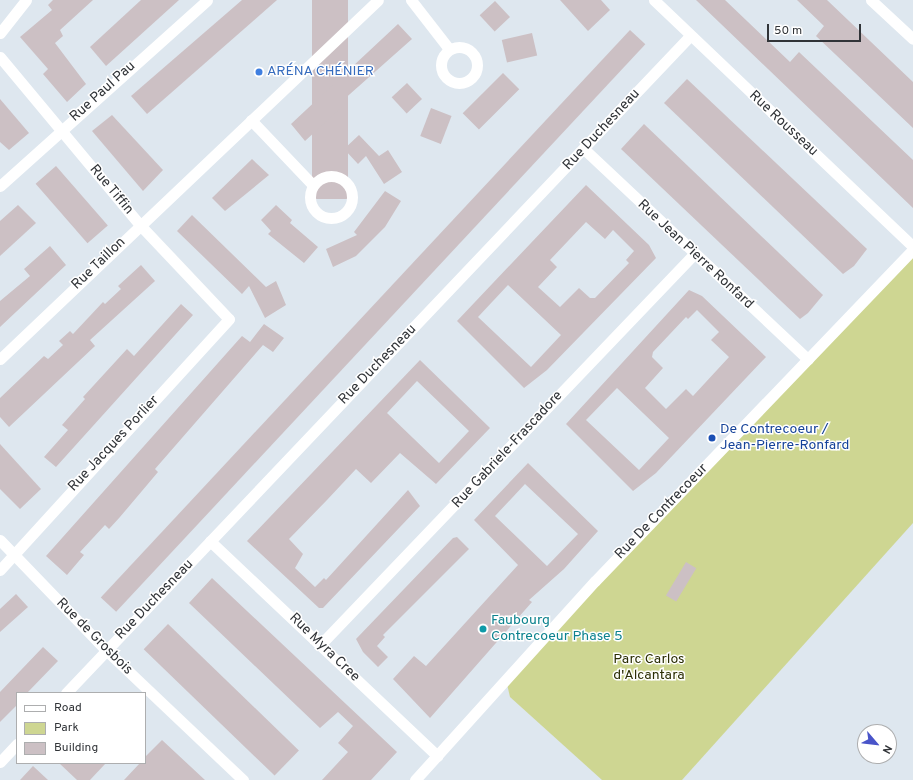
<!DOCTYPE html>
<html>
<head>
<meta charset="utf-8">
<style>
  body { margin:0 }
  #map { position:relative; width:913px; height:780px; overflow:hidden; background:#dee7ef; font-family:Overpass,sans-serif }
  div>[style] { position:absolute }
  .green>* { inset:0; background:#ced692 }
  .building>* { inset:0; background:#ccc0c4; transform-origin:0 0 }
  .minor>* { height:11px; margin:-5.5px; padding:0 5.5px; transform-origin:5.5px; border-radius:5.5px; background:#fff }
  .minor>.ring { margin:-5.5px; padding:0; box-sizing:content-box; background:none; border:11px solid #fff; border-radius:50% }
  .dots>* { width:11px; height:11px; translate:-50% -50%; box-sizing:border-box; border:2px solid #fff; border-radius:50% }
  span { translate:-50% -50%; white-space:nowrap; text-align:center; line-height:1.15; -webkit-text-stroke:3px #fff; paint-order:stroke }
  .shop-label { font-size:14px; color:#366cbe }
  .left { translate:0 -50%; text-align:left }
  .street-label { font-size:14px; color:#313438 }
  .transit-label { font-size:14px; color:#164399 }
  .culture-label { font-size:14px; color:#0d838f }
  .park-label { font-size:14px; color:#2b2e04 }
  .legend { position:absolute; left:16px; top:692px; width:130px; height:72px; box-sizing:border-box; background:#fff; border:1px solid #adaeaf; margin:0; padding:5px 7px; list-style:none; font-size:12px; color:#313438 }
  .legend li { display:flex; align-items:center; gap:8px; height:20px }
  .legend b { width:20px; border:1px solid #adaeaf }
  .north { position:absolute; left:857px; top:724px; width:40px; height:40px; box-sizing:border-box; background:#fff; border:1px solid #adaeaf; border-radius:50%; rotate:118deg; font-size:11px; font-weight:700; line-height:16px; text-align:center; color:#313438 }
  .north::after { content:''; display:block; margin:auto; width:14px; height:18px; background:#4954c9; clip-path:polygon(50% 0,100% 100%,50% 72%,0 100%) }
  .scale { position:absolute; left:767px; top:24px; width:94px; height:18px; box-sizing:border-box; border:2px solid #313438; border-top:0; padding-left:5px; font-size:12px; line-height:14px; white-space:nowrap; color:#313438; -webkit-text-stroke:3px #fff; paint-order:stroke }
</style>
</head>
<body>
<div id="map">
  <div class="green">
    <i style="clip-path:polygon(913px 249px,913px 523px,682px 780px,602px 780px,510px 697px,506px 680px)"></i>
  </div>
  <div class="building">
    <i style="clip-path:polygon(53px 0,93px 0,60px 30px,63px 36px,55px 43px,86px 84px,67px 102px,43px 74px,48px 69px,20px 37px,52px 10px,48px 5px)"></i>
    <i style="clip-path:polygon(141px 0,179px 0,106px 66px,90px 47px)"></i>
    <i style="clip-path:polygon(242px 0,277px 0,147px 114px,131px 96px)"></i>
    <i style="left:312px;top:0;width:36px;height:199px"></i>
    <i style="clip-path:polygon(560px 0,601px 0,610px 10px,588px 31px)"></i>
    <i style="clip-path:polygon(696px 0,725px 0,790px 62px,799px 52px,913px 160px,913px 208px)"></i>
    <i style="clip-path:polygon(797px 0,827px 0,913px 82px,913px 128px,816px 36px,824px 26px)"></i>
    <i style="left:495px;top:1px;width:22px;height:21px;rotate:47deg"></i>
    <i style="clip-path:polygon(398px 24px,412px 39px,341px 102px,344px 105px,305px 141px,291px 124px)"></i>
    <i style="left:630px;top:30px;width:21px;height:776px;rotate:43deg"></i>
    <i style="left:532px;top:33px;width:23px;height:31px;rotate:77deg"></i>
    <i style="left:503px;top:73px;width:23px;height:57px;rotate:45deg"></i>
    <i style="clip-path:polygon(687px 79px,867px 249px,854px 266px,843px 274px,664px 103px)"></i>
    <i style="left:407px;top:83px;width:22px;height:21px;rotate:47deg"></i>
    <i style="clip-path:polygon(0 99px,29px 133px,9px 150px,0 142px)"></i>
    <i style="left:431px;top:108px;width:22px;height:30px;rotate:21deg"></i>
    <i style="clip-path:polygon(112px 115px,163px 170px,143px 191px,92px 131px)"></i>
    <i style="clip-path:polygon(644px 124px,823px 295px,808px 313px,800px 319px,621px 149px)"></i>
    <i style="clip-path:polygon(359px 135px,379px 156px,388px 150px,402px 172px,384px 184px,366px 156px,358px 164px,344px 149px)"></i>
    <i style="clip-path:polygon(252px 159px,269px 175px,225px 211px,212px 198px)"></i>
    <i style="left:56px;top:166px;width:79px;height:27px;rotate:49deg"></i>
    <i style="clip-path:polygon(evenodd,586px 185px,649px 245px,656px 258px,547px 370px,524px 388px,457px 321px,586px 185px,586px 222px,605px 239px,613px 230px,634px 251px,626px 260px,629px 263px,595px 298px,590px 298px,579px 288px,560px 307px,538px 287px,557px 267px,550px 260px,586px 222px,586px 185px,508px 285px,561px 335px,531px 367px,478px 317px,508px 285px)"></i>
    <i style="clip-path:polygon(385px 191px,401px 201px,385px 227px,356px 256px,333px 267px,326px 249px,357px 235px,354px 232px)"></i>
    <i style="clip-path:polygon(18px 205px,36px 223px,0 256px,0 221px)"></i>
    <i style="clip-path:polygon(276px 205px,292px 220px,290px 223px,318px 247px,304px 263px,268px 234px,271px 231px,261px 220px)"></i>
    <i style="clip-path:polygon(192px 215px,266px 287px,276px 281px,286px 305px,265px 318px,249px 286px,242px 294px,177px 231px)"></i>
    <i style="clip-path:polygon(50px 246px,66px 265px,0 327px,0 301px,30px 276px,24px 269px)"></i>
    <i style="clip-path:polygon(141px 265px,155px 281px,90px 340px,95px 346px,9px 427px,0 417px,0 398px,44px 356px,48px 359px,63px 345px,59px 341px,70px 331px,73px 334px,103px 302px,105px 304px,121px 289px,118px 286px)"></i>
    <i style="clip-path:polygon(evenodd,689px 290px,702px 296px,766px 357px,656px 473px,633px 491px,566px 424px,689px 290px,697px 310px,719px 332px,711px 340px,729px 357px,693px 396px,686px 389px,666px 409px,645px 388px,663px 368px,652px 357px,653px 352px,686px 317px,688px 319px,697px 310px,689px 290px,617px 388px,669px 438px,639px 470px,586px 420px,617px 388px)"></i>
    <i style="clip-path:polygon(181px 304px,193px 315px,56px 467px,44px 457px,68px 430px,62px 425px,85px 399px,83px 397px,127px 349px,134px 356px)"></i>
    <i style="clip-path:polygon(264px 324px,284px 338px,273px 352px,263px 345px,155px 469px,158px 472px,120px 517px,109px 529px,105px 525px,80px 552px,84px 555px,67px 575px,46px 556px,242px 336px,250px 342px)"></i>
    <i style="clip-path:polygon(evenodd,420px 360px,490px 428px,436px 484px,400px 453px,371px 483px,356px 469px,327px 500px,289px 539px,303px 554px,295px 568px,315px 587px,324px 578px,326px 580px,408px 490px,420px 506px,323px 608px,319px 608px,247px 541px,420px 360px,417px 381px,469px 431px,439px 463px,387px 413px,417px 381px)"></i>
    <i style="clip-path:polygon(0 444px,41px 489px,20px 509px,0 489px)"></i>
    <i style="clip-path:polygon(evenodd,528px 463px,598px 531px,564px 569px,529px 600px,532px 602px,430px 718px,393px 679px,414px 656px,426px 666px,518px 565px,474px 520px,528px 463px,525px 484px,578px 534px,547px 566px,495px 516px,525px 484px)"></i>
    <i style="clip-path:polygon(457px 537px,469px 549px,383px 635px,385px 637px,377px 646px,388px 657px,378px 667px,363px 652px,356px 639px,453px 538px)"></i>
    <i style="left:686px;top:562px;width:12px;height:39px;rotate:31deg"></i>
    <i style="clip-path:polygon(212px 578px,397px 752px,371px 780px,322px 780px,348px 752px,338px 743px,353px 726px,338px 712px,320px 728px,189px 603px)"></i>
    <i style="clip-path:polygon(16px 594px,28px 607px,0 632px,0 609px)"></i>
    <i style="left:168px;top:624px;width:182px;height:35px;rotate:44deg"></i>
    <i style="clip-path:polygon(43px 647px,58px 661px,27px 693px,17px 693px,17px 705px,0 722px,0 692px)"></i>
    <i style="clip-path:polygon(162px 740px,205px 780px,124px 780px,140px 763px,145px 763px,145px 757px)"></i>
    <i style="clip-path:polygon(59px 763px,106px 763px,90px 780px,77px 780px)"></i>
    <i style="clip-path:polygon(33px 766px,48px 780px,20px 780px)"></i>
  </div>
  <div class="minor">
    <i style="left:411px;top:0;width:62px;rotate:52.2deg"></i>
    <i style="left:654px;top:0;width:358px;rotate:43.6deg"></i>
    <i style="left:871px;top:0;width:57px;rotate:42.9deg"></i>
    <i style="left:0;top:33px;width:42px;rotate:-51.8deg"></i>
    <i class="ring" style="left:441px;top:47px;width:25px;height:25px"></i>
    <i style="left:0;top:57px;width:219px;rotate:50.2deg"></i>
    <i style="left:140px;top:225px;width:129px;rotate:46.6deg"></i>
    <i style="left:229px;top:319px;width:340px;rotate:132.4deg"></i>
    <i style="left:251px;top:120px;width:90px;rotate:46.4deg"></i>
    <i style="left:584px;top:149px;width:307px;rotate:43.2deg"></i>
    <i class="ring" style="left:310px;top:176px;width:31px;height:31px"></i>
    <i style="left:0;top:186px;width:278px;rotate:-41.9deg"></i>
    <i style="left:0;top:359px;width:521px;rotate:-43.52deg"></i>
    <i style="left:0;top:540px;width:153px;rotate:46.1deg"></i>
    <i style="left:106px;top:650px;width:189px;rotate:43.5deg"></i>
    <i style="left:210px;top:541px;width:313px;rotate:43.4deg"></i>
    <i style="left:320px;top:645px;width:541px;rotate:-46.27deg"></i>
    <i style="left:66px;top:693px;width:906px;rotate:-46.48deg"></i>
    <i style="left:0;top:762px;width:25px;rotate:-47deg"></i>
    <i style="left:415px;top:780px;width:268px;rotate:-47.9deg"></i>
    <i style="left:595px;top:581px;width:460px;rotate:-46.2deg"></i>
  </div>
  <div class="dots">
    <i style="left:259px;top:72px;background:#3f7fe0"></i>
    <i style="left:712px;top:438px;background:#1a4fb4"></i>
    <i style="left:483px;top:629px;background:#0f9aa8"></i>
  </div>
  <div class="shop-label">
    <span class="left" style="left:267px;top:72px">ARÉNA CHÉNIER</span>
  </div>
  <div class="street-label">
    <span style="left:103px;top:92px;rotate:-42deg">Rue Paul Pau</span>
    <span style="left:783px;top:124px;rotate:43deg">Rue Rousseau</span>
    <span style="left:602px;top:130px;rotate:-47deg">Rue Duchesneau</span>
    <span style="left:111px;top:190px;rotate:50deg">Rue Tiffin</span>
    <span style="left:695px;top:255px;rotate:43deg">Rue Jean Pierre Ronfard</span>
    <span style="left:99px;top:264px;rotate:-44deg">Rue Taillon</span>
    <span style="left:378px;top:365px;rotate:-46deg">Rue Duchesneau</span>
    <span style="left:114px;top:444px;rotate:-47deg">Rue Jacques Porlier</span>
    <span style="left:508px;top:450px;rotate:-47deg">Rue Gabriele-Frascadore</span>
    <span style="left:662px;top:512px;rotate:-46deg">Rue De Contrecoeur</span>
    <span style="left:155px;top:600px;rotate:-46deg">Rue Duchesneau</span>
    <span style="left:94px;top:637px;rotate:45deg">Rue de Grosbois</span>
    <span style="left:324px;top:648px;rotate:44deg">Rue Myra Cree</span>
  </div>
  <div class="transit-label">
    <span class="left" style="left:720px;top:438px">De Contrecoeur /<br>Jean-Pierre-Ronfard</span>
  </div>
  <div class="culture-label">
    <span class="left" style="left:491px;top:629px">Faubourg<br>Contrecoeur Phase 5</span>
  </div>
  <div class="park-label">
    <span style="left:649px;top:668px">Parc Carlos<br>d'Alcantara</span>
  </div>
  <ul class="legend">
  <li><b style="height:5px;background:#fff"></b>Road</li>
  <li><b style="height:11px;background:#ced692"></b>Park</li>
  <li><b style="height:11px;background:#ccc0c4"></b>Building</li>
  </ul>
  <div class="north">N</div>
  <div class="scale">50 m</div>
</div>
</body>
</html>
